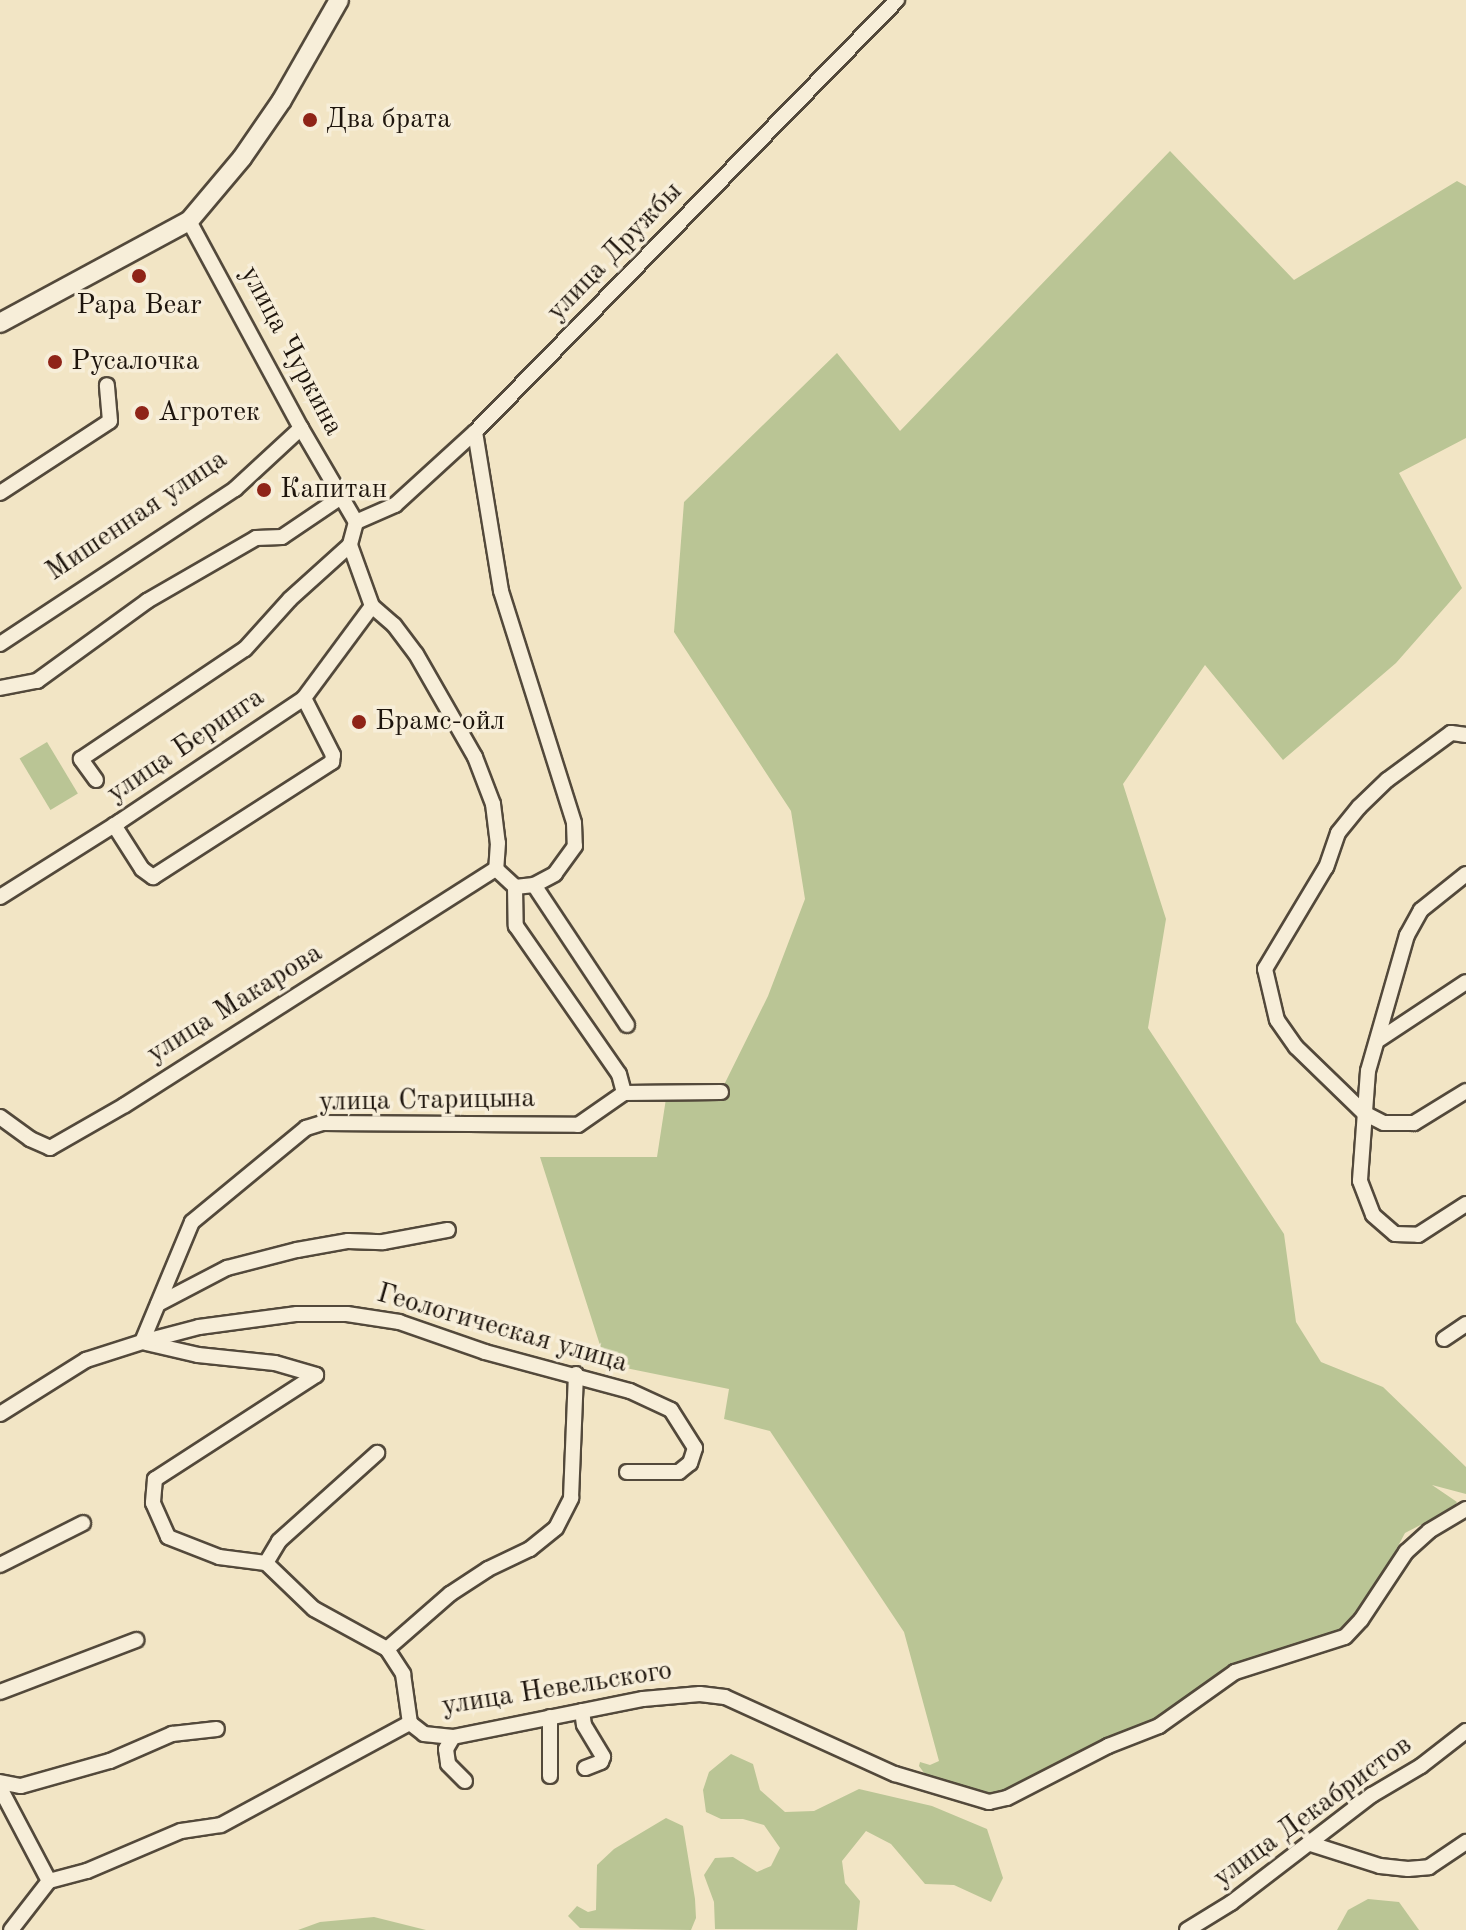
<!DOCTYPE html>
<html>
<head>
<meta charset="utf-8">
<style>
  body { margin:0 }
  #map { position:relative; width:1466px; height:1930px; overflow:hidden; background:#f2e5c5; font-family:"Old Standard TT",serif }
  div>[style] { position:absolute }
  .green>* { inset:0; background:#bac595; transform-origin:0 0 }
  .roads { filter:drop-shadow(2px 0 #53493b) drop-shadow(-2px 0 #53493b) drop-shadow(0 2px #53493b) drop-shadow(0 -2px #53493b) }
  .street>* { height:14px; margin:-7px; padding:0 7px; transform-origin:7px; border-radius:7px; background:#f7eed9 }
  .secondary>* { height:18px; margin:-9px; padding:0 9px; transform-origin:9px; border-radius:9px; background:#f7eed9 }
  .dots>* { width:22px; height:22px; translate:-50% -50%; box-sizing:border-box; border:4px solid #f7eed9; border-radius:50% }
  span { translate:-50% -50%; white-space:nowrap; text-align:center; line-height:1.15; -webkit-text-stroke:7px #f7eed9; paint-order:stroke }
  .poi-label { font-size:28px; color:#1e150d }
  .left { translate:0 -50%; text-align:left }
  .street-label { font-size:28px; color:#1e150d }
</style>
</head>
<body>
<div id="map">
  <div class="green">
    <i style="clip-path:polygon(1170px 151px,1294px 280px,1457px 181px,1466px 186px,1466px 438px,1399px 473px,1462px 588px,1396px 663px,1283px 760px,1205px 665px,1123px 784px,1166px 919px,1148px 1028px,1284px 1234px,1296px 1322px,1321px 1362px,1383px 1387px,1466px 1467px,1466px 1494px,1432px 1485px,1457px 1502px,1453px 1508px,1405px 1533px,1382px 1576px,1345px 1630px,1233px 1666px,1212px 1677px,1158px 1721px,991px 1796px,927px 1777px,919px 1766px,920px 1762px,930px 1765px,939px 1761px,904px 1632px,770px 1431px,724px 1419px,729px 1389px,606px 1364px,540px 1157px,657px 1157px,667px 1092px,721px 1091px,768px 996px,805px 899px,791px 811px,674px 632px,684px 502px,837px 353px,900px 431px)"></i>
    <i style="left:47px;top:742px;width:60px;height:32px;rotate:59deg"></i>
    <i style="clip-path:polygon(731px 1754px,753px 1764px,760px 1790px,785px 1812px,814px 1811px,859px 1789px,932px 1806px,987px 1829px,1003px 1878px,991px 1902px,954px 1885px,925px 1884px,891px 1844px,866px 1831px,842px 1861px,845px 1883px,860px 1901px,857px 1930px,715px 1929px,714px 1902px,704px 1875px,715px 1858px,733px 1857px,757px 1872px,771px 1866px,780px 1848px,764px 1825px,743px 1819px,721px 1819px,706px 1812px,703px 1790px,709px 1772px)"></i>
    <i style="clip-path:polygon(666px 1818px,683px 1826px,695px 1899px,696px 1918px,691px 1930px,580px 1928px,568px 1916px,577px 1906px,588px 1912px,596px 1910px,597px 1865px,614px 1849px)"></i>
    <i style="clip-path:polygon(1368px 1899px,1399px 1902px,1419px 1930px,1337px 1930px,1348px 1910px)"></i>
    <i style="clip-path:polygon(374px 1917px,426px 1930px,298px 1930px,320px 1922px)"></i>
  </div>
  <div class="roads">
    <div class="street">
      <i style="left:189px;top:221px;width:235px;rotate:61.6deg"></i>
      <i style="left:301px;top:428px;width:109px;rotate:59.7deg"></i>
      <i style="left:356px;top:522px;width:24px;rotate:105deg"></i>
      <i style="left:350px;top:545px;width:65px;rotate:70.2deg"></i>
      <i style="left:372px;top:606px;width:29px;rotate:41deg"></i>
      <i style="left:394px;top:625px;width:36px;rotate:53deg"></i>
      <i style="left:416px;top:654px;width:119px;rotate:60.2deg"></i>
      <i style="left:475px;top:757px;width:50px;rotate:69deg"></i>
      <i style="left:493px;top:804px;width:39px;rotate:83deg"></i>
      <i style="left:498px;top:843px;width:26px;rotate:94deg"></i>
      <i style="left:496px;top:869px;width:26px;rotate:43deg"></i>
      <i style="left:515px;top:887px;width:39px;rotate:89deg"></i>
      <i style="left:516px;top:926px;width:180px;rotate:55.2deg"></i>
      <i style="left:619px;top:1074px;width:20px;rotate:75deg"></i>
      <i style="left:475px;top:432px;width:161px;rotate:80.7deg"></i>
      <i style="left:501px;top:591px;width:243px;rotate:72.5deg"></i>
      <i style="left:574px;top:823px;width:23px;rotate:88deg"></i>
      <i style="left:575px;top:846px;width:34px;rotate:126deg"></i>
      <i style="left:555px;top:874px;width:24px;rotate:152deg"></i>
      <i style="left:534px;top:885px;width:19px;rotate:174deg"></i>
      <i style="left:0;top:493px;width:131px;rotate:-33.2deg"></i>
      <i style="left:110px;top:421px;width:36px;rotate:-95deg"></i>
      <i style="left:356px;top:522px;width:43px;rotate:-23.6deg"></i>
      <i style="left:395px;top:505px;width:108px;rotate:-42.4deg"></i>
      <i style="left:475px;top:432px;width:604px;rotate:-45.67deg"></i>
      <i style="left:0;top:644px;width:282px;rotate:-33.4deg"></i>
      <i style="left:235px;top:489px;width:90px;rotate:-42.7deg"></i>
      <i style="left:0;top:688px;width:38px;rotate:-11deg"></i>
      <i style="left:37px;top:681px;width:136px;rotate:-36deg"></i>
      <i style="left:147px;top:601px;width:126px;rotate:-30deg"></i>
      <i style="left:256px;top:538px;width:26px;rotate:-2deg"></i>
      <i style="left:282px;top:537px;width:71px;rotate:-34.1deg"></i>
      <i style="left:1466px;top:735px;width:15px;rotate:-172deg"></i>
      <i style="left:1451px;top:733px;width:79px;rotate:143.7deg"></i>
      <i style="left:1387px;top:780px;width:39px;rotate:136deg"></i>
      <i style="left:1359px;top:807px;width:33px;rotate:129deg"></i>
      <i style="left:1338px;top:833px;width:36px;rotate:109deg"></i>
      <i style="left:1326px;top:867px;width:119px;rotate:120.9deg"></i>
      <i style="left:1265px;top:969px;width:52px;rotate:76.8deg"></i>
      <i style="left:1277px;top:1020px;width:33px;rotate:55deg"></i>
      <i style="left:1296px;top:1047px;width:95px;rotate:44.1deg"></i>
      <i style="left:1364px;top:1113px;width:22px;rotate:27deg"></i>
      <i style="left:1384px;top:1123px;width:30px"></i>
      <i style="left:1414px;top:1123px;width:61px;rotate:-31.6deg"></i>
      <i style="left:96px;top:780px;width:26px;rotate:-126deg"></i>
      <i style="left:81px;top:759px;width:197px;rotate:-33.9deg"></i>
      <i style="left:245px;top:649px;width:67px;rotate:-48deg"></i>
      <i style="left:290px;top:599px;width:81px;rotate:-42deg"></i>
      <i style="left:114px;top:825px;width:52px;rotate:57.5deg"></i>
      <i style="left:142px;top:869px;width:14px;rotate:36deg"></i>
      <i style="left:153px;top:877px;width:213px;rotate:-32.7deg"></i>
      <i style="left:332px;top:762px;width:7px;rotate:-82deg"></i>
      <i style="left:333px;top:755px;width:64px;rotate:-117deg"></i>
      <i style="left:1466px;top:874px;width:58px;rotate:141.3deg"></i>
      <i style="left:1421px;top:910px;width:29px;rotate:119deg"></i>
      <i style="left:1407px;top:935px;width:141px;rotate:106deg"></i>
      <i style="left:1368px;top:1071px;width:110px;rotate:94.2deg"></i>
      <i style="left:1360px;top:1181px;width:36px;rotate:69deg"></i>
      <i style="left:1373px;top:1215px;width:29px;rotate:41deg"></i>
      <i style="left:1395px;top:1234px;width:23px;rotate:2deg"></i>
      <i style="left:1418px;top:1235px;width:57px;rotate:-32.9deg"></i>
      <i style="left:534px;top:885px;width:168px;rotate:56.4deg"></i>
      <i style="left:0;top:897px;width:141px;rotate:-32.2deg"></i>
      <i style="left:119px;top:822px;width:223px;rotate:-33.8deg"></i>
      <i style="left:304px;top:698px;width:114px;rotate:-53.5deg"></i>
      <i style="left:1380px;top:1039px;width:103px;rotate:-33.5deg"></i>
      <i style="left:0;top:1117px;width:37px;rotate:36deg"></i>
      <i style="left:30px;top:1139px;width:22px;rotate:24deg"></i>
      <i style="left:50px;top:1148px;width:86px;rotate:-29.8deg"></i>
      <i style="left:125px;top:1105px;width:440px;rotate:-32.5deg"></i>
      <i style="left:158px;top:1304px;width:78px;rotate:-27.6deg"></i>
      <i style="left:227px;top:1268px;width:72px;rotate:-14.4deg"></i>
      <i style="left:297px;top:1250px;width:52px;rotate:-10deg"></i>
      <i style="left:348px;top:1241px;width:35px;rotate:2deg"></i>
      <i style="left:383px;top:1242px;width:66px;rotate:-10.5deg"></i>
      <i style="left:1444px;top:1339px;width:27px;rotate:-34deg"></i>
      <i style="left:142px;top:1342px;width:130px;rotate:-67.4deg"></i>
      <i style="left:192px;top:1222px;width:148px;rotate:-39.5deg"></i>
      <i style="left:306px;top:1128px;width:17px;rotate:-17deg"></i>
      <i style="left:322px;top:1123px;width:256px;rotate:0.4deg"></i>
      <i style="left:578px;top:1125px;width:56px;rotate:-34.8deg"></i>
      <i style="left:624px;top:1093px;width:97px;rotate:-0.6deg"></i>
      <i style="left:146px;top:1343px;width:53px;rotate:13deg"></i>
      <i style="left:198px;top:1355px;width:77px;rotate:5.9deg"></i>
      <i style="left:275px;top:1363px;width:43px;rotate:16.3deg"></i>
      <i style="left:316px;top:1375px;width:192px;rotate:147.1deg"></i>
      <i style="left:155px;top:1479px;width:24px;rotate:95deg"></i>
      <i style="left:153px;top:1503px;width:37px;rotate:66deg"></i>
      <i style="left:168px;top:1537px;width:55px;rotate:21.4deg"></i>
      <i style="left:219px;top:1557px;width:47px;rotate:7.3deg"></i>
      <i style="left:266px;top:1563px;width:66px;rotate:43.8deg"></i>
      <i style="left:314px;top:1609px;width:83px;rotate:28.7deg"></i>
      <i style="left:387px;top:1649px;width:30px;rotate:57deg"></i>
      <i style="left:403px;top:1674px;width:49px;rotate:81.9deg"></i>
      <i style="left:0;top:1414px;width:102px;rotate:-32.1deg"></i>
      <i style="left:86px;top:1360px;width:59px;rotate:-17.8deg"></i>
      <i style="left:142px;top:1342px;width:59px;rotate:-14.7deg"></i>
      <i style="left:199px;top:1327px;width:99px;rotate:-7.6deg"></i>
      <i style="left:297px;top:1314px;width:50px"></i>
      <i style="left:347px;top:1314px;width:53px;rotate:8.7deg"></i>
      <i style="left:399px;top:1322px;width:91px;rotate:19.2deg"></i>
      <i style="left:485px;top:1352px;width:150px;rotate:15.1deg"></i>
      <i style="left:630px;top:1391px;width:45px;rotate:24.9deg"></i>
      <i style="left:671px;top:1410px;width:45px;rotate:57.7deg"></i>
      <i style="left:695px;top:1448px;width:16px;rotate:108deg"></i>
      <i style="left:690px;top:1463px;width:14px;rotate:141deg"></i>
      <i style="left:679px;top:1472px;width:52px;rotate:180deg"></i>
      <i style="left:266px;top:1563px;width:26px;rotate:-59deg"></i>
      <i style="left:279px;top:1541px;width:132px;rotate:-41.9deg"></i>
      <i style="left:0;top:1565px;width:93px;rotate:-26.8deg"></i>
      <i style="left:387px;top:1649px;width:84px;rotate:-41.1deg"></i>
      <i style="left:450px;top:1594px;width:45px;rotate:-33.3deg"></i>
      <i style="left:488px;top:1569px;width:47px;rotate:-25.5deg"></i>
      <i style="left:530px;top:1549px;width:33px;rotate:-39deg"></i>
      <i style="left:556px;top:1528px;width:34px;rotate:-63deg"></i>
      <i style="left:571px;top:1498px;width:124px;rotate:-87.7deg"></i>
      <i style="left:0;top:1692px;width:146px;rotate:-20.9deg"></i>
      <i style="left:582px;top:1711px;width:14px;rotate:82deg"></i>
      <i style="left:584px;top:1725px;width:37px;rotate:59deg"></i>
      <i style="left:603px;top:1757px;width:5px;rotate:112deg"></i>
      <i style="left:601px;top:1762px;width:17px;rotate:159deg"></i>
      <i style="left:550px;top:1717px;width:59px;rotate:90deg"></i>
      <i style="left:410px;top:1723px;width:18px;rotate:38deg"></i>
      <i style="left:424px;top:1734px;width:29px;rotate:6deg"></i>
      <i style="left:453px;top:1737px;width:194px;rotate:-11.3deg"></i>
      <i style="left:643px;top:1699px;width:57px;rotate:-5deg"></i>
      <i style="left:700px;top:1694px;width:25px;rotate:7deg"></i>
      <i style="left:725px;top:1697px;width:187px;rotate:24.4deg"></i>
      <i style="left:895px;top:1774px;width:98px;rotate:16.6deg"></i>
      <i style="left:989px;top:1802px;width:18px;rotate:-13deg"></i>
      <i style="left:1007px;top:1798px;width:114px;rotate:-27.2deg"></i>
      <i style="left:1108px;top:1746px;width:55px;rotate:-21.4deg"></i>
      <i style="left:1159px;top:1726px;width:93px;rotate:-35.4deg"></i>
      <i style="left:1235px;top:1672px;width:115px;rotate:-17.7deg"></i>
      <i style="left:1345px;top:1637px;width:23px;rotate:-47deg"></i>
      <i style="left:1361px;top:1620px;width:82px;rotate:-56.5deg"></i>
      <i style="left:1406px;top:1552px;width:31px;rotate:-42deg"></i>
      <i style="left:1429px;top:1531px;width:43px;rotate:-30.7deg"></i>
      <i style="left:453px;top:1737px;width:14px;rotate:120deg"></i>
      <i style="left:446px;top:1749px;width:15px;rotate:82deg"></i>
      <i style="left:448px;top:1764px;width:24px;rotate:45deg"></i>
      <i style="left:0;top:1782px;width:21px;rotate:11deg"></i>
      <i style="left:21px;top:1786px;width:92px;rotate:-15.7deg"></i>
      <i style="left:110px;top:1761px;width:68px;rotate:-23.5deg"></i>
      <i style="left:172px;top:1734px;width:45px;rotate:-6.3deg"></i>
      <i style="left:0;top:1788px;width:105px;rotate:62.2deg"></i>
      <i style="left:1311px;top:1844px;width:72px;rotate:17.7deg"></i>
      <i style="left:1380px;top:1866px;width:28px;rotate:6deg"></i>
      <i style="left:1408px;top:1869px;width:21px;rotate:-5deg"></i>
      <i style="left:1429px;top:1867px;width:45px;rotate:-34deg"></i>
      <i style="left:11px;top:1930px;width:62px;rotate:-52.2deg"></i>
      <i style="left:49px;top:1881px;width:39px;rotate:-15deg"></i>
      <i style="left:87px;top:1871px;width:102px;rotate:-23.1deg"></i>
      <i style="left:181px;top:1831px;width:40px;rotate:-8.5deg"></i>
      <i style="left:221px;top:1825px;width:215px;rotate:-28.4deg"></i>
      <i style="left:1187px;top:1930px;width:52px;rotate:-31.5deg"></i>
      <i style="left:1231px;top:1903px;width:178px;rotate:-37.5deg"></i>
      <i style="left:1372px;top:1795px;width:57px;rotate:-30.6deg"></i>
      <i style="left:1421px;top:1766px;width:57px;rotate:-37.9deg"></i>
    </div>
    <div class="secondary">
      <i style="left:0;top:323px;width:215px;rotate:-28.4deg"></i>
      <i style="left:189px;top:221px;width:82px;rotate:-49.9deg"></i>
      <i style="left:242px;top:158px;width:70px;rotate:-55.4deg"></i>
      <i style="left:282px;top:100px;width:115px;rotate:-60.3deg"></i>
    </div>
  </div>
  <div class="dots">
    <i style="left:310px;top:120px;background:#8f2418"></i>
    <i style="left:139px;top:276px;background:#8f2418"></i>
    <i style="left:55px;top:362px;background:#8f2418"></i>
    <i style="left:142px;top:413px;background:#8f2418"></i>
    <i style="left:264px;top:490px;background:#8f2418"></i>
    <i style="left:359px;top:722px;background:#8f2418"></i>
  </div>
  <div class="poi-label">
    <span class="left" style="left:326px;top:120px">Два брата</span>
    <span style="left:139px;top:306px">Papa Bear</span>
    <span class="left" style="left:71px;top:362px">Русалочка</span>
    <span class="left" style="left:158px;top:413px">Агротек</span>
    <span class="left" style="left:280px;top:490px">Капитан</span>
    <span class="left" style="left:375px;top:722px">Брамс-ойл</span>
  </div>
  <div class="street-label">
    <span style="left:615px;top:252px;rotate:-46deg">улица Дружбы</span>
    <span style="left:291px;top:351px;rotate:62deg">улица Чуркина</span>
    <span style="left:137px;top:516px;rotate:-34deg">Мишенная улица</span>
    <span style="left:186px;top:746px;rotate:-34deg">улица Беринга</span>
    <span style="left:235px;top:1004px;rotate:-32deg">улица Макарова</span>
    <span style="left:427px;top:1101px;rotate:-1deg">улица Старицына</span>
    <span style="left:502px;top:1329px;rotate:16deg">Геологическая улица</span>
    <span style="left:557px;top:1689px;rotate:-9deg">улица Невельского</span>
    <span style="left:1313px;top:1812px;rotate:-36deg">улица Декабристов</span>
  </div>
</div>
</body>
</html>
